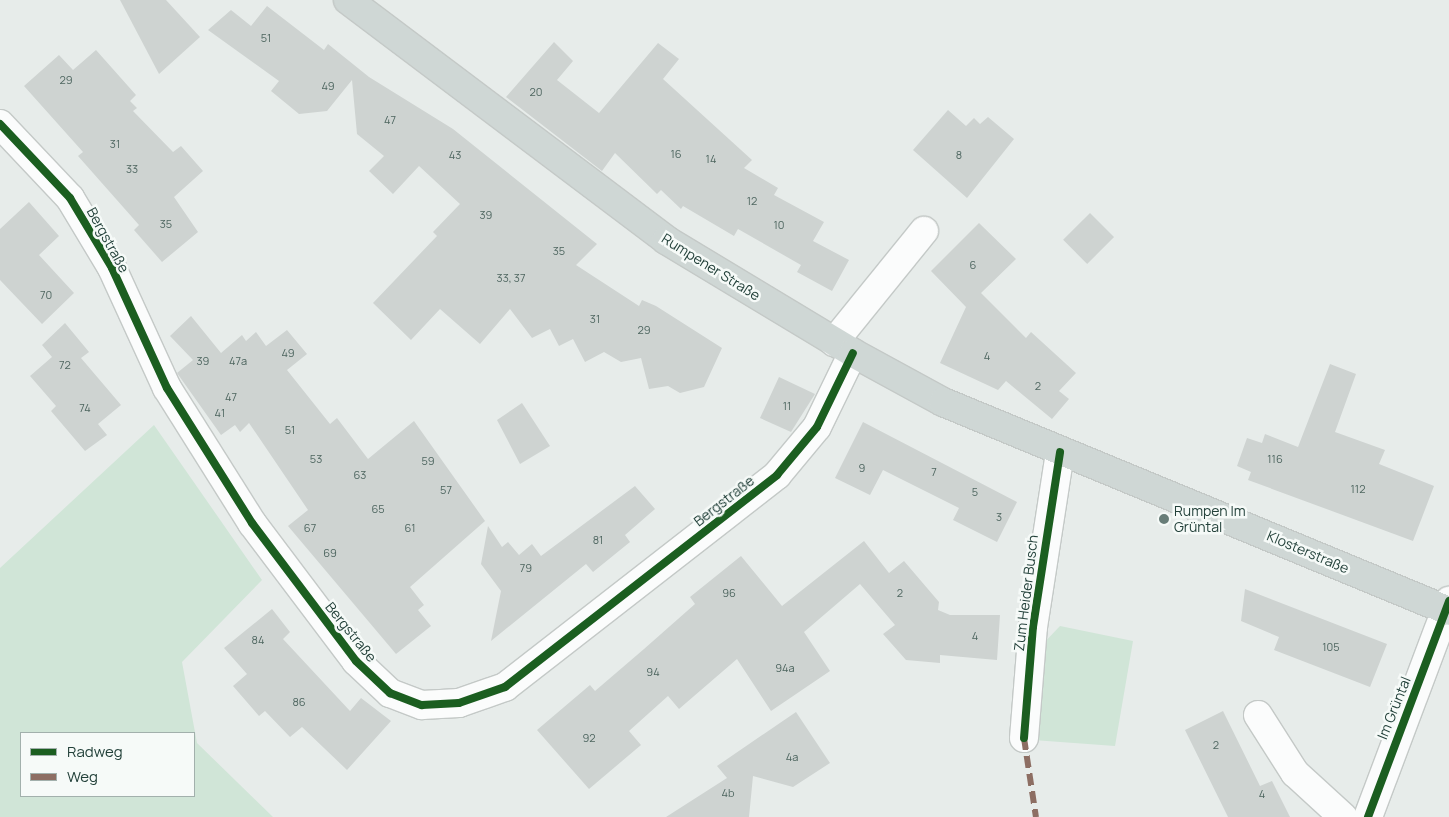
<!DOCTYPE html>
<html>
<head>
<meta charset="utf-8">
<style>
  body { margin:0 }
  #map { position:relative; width:1449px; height:817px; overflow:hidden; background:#e7ecea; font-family:Manrope,sans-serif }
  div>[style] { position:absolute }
  .green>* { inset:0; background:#d0e5d7 }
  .building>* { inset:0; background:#ced3d1; transform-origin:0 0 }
  .roads { filter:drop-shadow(1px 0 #c4c9c7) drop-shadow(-1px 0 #c4c9c7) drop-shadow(0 1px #c4c9c7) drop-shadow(0 -1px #c4c9c7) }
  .minor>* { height:28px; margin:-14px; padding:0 14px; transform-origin:14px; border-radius:14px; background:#fbfcfc }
  .major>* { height:28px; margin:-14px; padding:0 14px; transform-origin:14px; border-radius:14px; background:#cfd7d5 }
  .quiet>* { height:6px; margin-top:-3px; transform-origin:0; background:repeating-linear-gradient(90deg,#8d6e63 0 12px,transparent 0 18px) }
  .cycleway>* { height:8px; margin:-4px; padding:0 4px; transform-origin:4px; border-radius:4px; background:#1b5e20 }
  .dots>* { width:14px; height:14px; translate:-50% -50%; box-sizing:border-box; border:2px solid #f6faf8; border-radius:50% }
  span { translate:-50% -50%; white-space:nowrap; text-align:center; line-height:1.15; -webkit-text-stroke:5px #f6faf8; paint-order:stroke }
  .number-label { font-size:11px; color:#4e6660 }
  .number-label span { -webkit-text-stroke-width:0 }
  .street-label { font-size:14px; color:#23413a }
  .poi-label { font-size:14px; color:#23413a }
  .left { translate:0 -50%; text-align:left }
  .legend { position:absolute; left:20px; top:732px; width:175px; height:65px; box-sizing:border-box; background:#f6faf8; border:1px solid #a2b0ac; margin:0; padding:6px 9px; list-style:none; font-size:15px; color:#23413a }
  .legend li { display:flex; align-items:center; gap:10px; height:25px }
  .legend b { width:25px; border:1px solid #a2b0ac }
</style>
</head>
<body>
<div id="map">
  <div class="green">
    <i style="clip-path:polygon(evenodd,154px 425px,262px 580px,182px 662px,197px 743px,273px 817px,0 817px,0 568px,154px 425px,194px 733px,194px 796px,21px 796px,21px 733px,194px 733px)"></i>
    <i style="clip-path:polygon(1060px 626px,1133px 641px,1115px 746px,1033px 740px,1039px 648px)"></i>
  </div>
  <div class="building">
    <i style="clip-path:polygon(120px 0,166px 0,200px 37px,159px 74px)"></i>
    <i style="clip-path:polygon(267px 6px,324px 50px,328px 44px,369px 77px,453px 129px,597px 244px,576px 265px,639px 306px,642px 300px,656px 306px,722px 348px,704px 387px,680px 393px,668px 386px,649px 389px,641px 358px,621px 362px,604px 352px,585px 362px,573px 339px,559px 346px,550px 329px,532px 338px,510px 309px,480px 344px,440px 309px,411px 340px,373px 303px,437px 236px,433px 232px,460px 204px,419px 166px,393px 194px,369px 171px,384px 156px,357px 134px,352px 80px,327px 111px,299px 114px,271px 91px,279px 81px,208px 30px,231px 10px,251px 26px)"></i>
    <i style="clip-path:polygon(554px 42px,573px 61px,557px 80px,599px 113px,658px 43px,679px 59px,663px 79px,752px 160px,744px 168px,778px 188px,774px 195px,824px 222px,813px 241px,849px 260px,832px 291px,797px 272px,801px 265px,738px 229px,734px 236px,683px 206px,681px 209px,661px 190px,657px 194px,615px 153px,602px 171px,506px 97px)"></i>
    <i style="clip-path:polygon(96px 50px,136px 95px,130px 101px,137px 108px,133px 111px,173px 152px,181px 146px,203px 171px,174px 197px,198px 232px,162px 262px,134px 230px,139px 225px,78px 156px,83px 152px,24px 86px,59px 55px,73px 70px)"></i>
    <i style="clip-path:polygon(948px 110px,966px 126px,974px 118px,980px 124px,988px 117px,1014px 139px,967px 198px,913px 150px)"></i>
    <i style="clip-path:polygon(29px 202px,59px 236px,39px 255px,74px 293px,42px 324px,0 280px,0 229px)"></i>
    <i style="left:1090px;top:213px;width:34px;height:38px;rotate:45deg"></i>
    <i style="clip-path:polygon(979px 223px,1016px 259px,981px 293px,1026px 338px,1031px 332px,1076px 373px,1059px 391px,1069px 399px,1052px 419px,1006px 381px,998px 390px,940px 363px,966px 307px,931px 271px)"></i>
    <i style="clip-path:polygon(191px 316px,221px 353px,242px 335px,246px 341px,256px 332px,266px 346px,287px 330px,307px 354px,287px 370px,330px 424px,337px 418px,368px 459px,414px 421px,485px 521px,410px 587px,424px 605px,418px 610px,431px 626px,396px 654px,288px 526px,308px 510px,249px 423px,240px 432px,235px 425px,221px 435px,177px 373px,193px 360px,170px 336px)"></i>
    <i style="clip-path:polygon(65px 323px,89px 352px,81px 358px,121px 405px,98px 424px,107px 435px,85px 451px,51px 411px,56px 406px,30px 376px,52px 357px,42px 345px)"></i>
    <i style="clip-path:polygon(1330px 364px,1356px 374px,1335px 432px,1385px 450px,1379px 464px,1434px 486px,1413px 541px,1248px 480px,1251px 472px,1237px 466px,1247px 438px,1262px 443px,1265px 434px,1298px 447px)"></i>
    <i style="clip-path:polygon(779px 377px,815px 394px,791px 432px,760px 418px)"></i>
    <i style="clip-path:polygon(522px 403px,550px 446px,520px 464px,497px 420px)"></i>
    <i style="clip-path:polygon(863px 422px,1017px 502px,997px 542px,953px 520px,959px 508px,883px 470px,870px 495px,835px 478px)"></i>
    <i style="clip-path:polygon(635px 486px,655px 509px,625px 535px,630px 542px,593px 572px,586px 564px,491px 641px,501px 591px,481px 564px,488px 526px,502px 547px,508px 542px,519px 555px,532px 544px,541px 556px)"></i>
    <i style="clip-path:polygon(864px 541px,889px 573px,904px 561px,939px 602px,938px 610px,950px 615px,1000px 615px,997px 660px,940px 655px,940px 663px,906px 660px,883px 634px,895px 625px,860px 584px,804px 632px,830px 671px,771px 711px,737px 659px,679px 709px,668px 696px,629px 731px,641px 745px,589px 789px,537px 730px,590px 685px,595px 691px,644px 649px,695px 604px,690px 597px,741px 556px,782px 606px)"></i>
    <i style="clip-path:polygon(1245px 589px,1387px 644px,1370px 687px,1274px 650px,1279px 637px,1241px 621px)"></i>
    <i style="clip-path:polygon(272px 609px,290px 632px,283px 639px,350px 711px,361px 698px,391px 721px,347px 770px,302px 727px,290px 737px,265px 711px,259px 716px,233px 686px,247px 674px,224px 648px)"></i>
    <i style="clip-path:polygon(1223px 711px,1260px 786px,1272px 781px,1290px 817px,1228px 817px,1185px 730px)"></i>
    <i style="clip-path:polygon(796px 712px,830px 763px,793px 787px,753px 776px,749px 817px,666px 817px,727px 778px,717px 766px)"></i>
  </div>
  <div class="roads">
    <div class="minor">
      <i style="left:0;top:124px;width:102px;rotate:46.6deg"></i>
      <i style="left:70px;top:198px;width:82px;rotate:59deg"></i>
      <i style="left:112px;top:268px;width:132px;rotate:65.4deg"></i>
      <i style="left:167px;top:388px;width:160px;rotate:57.8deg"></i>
      <i style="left:252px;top:523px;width:173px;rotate:53deg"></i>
      <i style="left:356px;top:661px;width:47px;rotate:43.3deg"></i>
      <i style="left:390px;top:693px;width:34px;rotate:21deg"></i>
      <i style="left:422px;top:705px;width:37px;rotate:-3deg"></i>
      <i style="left:459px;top:703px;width:49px;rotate:-19.2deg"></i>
      <i style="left:505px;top:687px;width:345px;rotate:-37.9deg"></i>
      <i style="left:777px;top:475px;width:62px;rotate:-50.2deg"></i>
      <i style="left:817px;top:427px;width:82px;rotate:-64.1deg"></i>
      <i style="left:834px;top:342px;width:143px;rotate:-51deg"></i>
      <i style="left:1258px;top:715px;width:69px;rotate:57.5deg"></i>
      <i style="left:1295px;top:773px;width:65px;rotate:42.5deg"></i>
      <i style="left:1024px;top:738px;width:111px;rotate:-85.4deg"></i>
      <i style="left:1033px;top:627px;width:177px;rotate:-81.2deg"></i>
      <i style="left:1368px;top:817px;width:231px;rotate:-69.4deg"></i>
    </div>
    <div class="major">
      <i style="left:348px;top:0;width:398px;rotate:37deg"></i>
      <i style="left:666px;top:240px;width:218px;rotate:31.1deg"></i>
      <i style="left:853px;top:353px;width:102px;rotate:28.6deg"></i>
      <i style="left:943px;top:402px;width:547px;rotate:22.44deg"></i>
    </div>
  </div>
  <div class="quiet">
    <i style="left:1024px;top:738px;width:80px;rotate:81.4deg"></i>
  </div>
  <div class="cycleway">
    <i style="left:0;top:124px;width:102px;rotate:46.6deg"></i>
    <i style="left:70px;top:198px;width:82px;rotate:59deg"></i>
    <i style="left:112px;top:268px;width:132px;rotate:65.4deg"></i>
    <i style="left:167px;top:388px;width:160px;rotate:57.8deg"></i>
    <i style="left:252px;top:523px;width:173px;rotate:53deg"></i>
    <i style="left:356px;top:661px;width:47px;rotate:43.3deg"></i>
    <i style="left:390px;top:693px;width:34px;rotate:21deg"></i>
    <i style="left:422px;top:705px;width:37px;rotate:-3deg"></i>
    <i style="left:459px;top:703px;width:49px;rotate:-19.2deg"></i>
    <i style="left:505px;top:687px;width:345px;rotate:-37.9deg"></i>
    <i style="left:777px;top:475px;width:62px;rotate:-50.2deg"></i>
    <i style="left:817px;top:427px;width:82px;rotate:-64.1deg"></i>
    <i style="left:1024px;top:738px;width:111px;rotate:-85.4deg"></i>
    <i style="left:1033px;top:627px;width:177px;rotate:-81.2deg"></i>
    <i style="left:1368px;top:817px;width:231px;rotate:-69.4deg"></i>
  </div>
  <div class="dots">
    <i style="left:1164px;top:519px;background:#687d78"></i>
  </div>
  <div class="number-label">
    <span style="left:266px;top:38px">51</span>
    <span style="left:66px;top:80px">29</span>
    <span style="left:328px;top:86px">49</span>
    <span style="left:536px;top:92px">20</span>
    <span style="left:390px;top:120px">47</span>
    <span style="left:115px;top:144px">31</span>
    <span style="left:676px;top:154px">16</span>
    <span style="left:455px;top:155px">43</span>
    <span style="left:959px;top:155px">8</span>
    <span style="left:711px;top:159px">14</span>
    <span style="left:132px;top:169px">33</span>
    <span style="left:752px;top:201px">12</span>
    <span style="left:486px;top:215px">39</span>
    <span style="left:166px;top:224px">35</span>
    <span style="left:779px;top:225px">10</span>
    <span style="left:559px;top:251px">35</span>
    <span style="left:973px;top:265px">6</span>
    <span style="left:511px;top:278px">33, 37</span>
    <span style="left:46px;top:295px">70</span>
    <span style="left:595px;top:319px">31</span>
    <span style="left:644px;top:330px">29</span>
    <span style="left:288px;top:353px">49</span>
    <span style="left:987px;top:356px">4</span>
    <span style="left:203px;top:361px">39</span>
    <span style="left:238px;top:361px">47a</span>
    <span style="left:65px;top:365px">72</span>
    <span style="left:1038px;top:386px">2</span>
    <span style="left:231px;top:397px">47</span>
    <span style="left:787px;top:406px">11</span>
    <span style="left:85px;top:408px">74</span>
    <span style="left:220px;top:413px">41</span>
    <span style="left:290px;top:430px">51</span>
    <span style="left:316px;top:459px">53</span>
    <span style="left:1275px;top:459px">116</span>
    <span style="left:428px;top:461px">59</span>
    <span style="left:862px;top:468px">9</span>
    <span style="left:934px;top:472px">7</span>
    <span style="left:360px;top:475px">63</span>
    <span style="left:1358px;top:489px">112</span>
    <span style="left:446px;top:490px">57</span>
    <span style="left:975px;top:492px">5</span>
    <span style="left:378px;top:509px">65</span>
    <span style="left:999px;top:517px">3</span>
    <span style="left:310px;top:528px">67</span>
    <span style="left:410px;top:528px">61</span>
    <span style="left:598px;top:540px">81</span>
    <span style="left:330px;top:553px">69</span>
    <span style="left:526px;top:568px">79</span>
    <span style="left:729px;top:593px">96</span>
    <span style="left:900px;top:593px">2</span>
    <span style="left:975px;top:636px">4</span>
    <span style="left:258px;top:640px">84</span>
    <span style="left:1331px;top:647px">105</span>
    <span style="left:785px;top:668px">94a</span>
    <span style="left:653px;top:672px">94</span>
    <span style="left:299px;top:702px">86</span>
    <span style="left:589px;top:738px">92</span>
    <span style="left:1216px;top:745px">2</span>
    <span style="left:792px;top:757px">4a</span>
    <span style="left:728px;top:793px">4b</span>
    <span style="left:1262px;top:794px">4</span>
  </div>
  <div class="street-label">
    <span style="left:108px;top:240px;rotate:61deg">Bergstraße</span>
    <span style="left:711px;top:267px;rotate:32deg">Rumpener Straße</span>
    <span style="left:724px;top:501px;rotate:-38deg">Bergstraße</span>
    <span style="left:1308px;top:552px;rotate:23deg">Klosterstraße</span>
    <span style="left:1026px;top:593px;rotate:-83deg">Zum Heider Busch</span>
    <span style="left:351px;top:632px;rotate:51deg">Bergstraße</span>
    <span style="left:1394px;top:708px;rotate:-68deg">Im Grüntal</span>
  </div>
  <div class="poi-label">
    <span class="left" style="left:1174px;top:519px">Rumpen Im<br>Grüntal</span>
  </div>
  <ul class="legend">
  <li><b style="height:6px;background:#1b5e20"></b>Radweg</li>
  <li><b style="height:6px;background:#8d6e63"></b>Weg</li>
  </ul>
</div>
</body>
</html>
